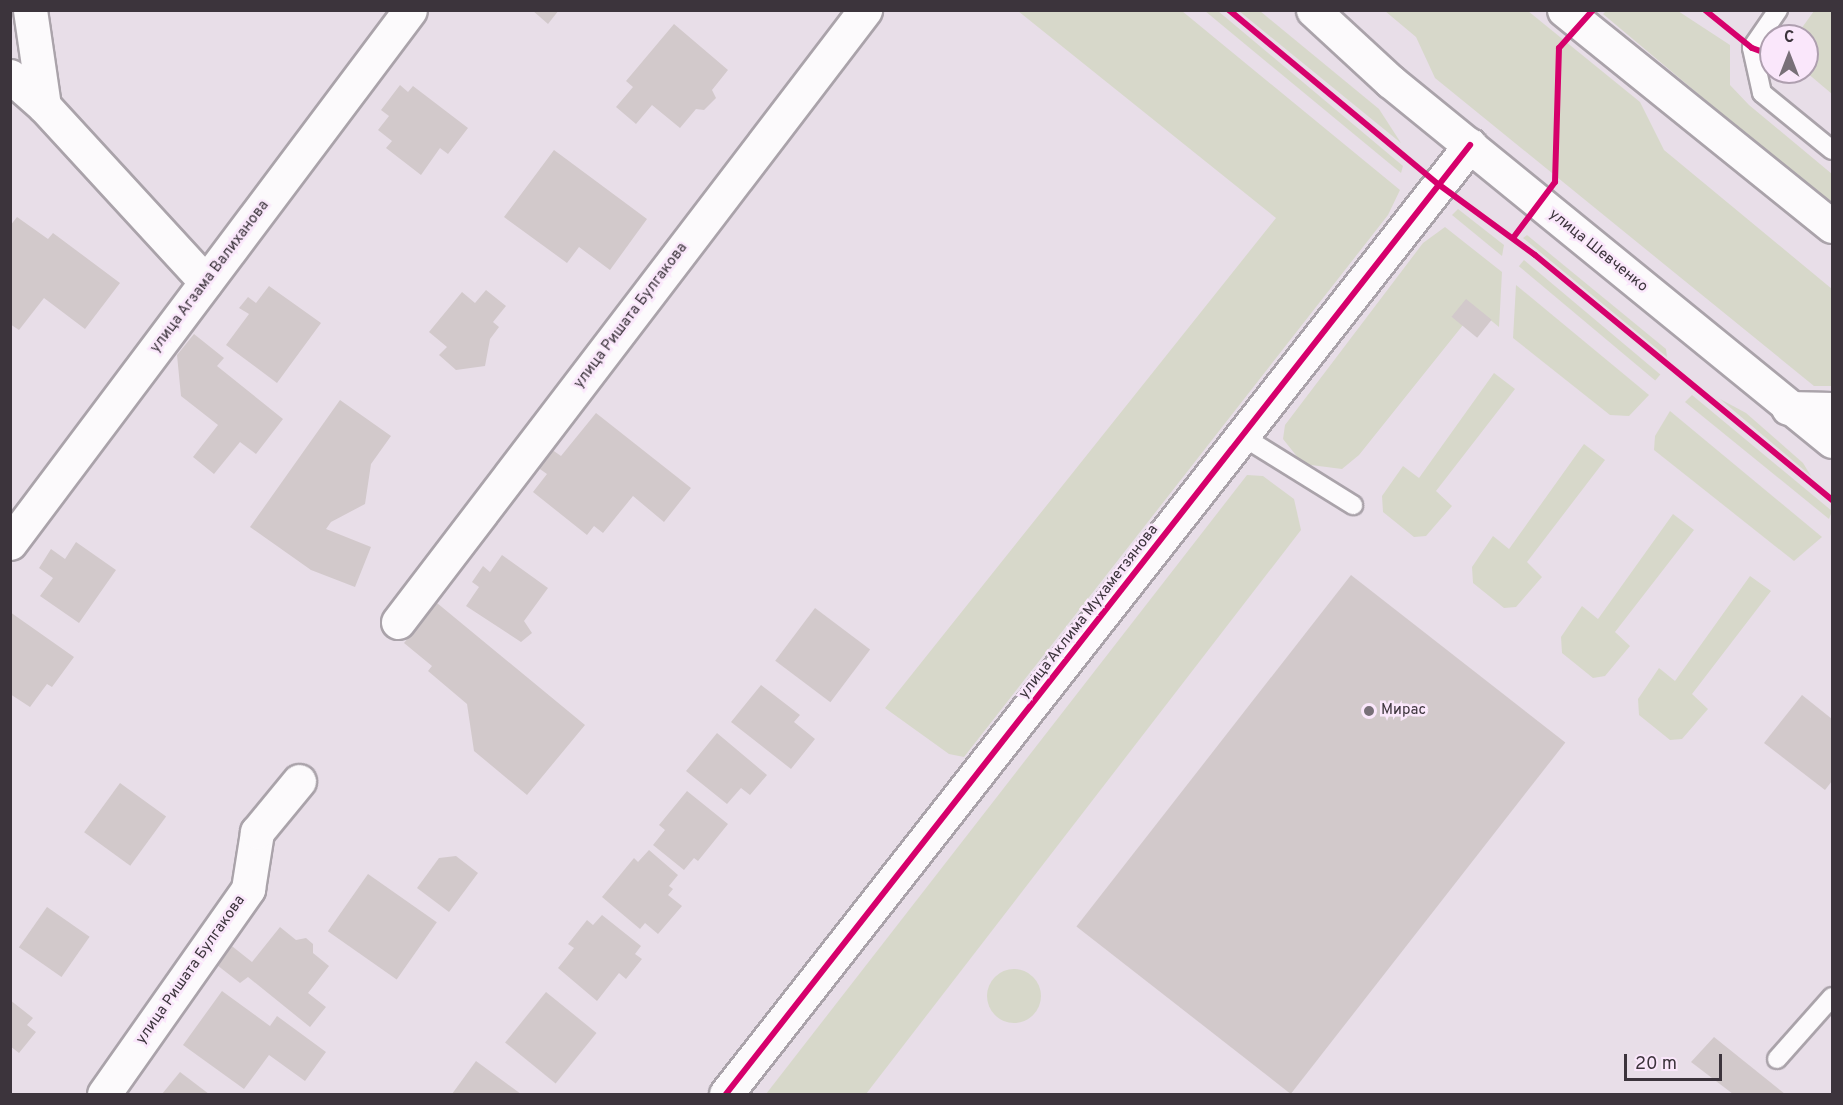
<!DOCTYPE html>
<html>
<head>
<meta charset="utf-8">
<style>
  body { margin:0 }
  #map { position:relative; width:1843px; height:1105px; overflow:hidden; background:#e8dee8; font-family:Overpass,sans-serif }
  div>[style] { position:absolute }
  .green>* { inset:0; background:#d7d8ca; transform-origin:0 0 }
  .round { border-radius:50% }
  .building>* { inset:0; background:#d2c9cb; transform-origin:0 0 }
  .roads { filter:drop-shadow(2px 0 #aaa3aa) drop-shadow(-2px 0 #aaa3aa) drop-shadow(0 2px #aaa3aa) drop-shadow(0 -2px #aaa3aa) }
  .lane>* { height:18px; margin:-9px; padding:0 9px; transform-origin:9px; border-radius:9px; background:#fcfafc }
  .street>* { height:33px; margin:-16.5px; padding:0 16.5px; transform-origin:16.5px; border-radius:16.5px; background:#fcfafc }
  .primary>* { height:33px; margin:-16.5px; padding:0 16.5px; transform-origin:16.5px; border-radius:16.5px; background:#fcfafc }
  .cycleway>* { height:6px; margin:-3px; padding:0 3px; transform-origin:3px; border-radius:3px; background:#d6006c }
  .dots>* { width:16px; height:16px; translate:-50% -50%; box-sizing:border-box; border:3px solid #fae7fb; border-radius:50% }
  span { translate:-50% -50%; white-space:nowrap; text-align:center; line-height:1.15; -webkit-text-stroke:5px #fae7fb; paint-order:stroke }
  .street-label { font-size:15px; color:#3c343c }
  .poi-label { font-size:15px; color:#3c343c }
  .left { translate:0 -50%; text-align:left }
  .frame { position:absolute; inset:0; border:12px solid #3c343c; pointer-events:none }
  .north { position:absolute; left:1759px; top:24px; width:60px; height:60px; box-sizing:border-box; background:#fae7fb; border:2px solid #ae9faf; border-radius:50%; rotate:0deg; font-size:16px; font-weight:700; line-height:24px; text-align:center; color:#3c343c }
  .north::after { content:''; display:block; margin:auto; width:21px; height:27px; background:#787078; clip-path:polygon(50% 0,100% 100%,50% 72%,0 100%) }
  .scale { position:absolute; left:1624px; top:1054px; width:98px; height:27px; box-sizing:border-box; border:3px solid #3c343c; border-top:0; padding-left:8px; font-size:18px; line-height:21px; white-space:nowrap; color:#3c343c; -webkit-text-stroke:4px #fae7fb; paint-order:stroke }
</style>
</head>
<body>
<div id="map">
  <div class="green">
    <i style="clip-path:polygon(1018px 11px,1182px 11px,1400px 190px,1388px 215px,964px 757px,949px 754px,885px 708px,1276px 218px)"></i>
    <i style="clip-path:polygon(1205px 11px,1218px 11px,1403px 166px,1401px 173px)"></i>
    <i style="clip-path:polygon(1239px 11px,1260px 11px,1379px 109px,1401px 143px)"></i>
    <i style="clip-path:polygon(1385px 11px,1528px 11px,1640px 102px,1664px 150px,1832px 289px,1832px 386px,1814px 386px,1435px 78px,1416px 37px)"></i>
    <i style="clip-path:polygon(1606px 11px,1678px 11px,1730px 45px,1730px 85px,1749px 105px,1832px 174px,1832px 206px,1603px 14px)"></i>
    <i style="clip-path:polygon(1814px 11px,1832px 11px,1832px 94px,1806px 72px,1807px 36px,1796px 36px)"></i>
    <i style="clip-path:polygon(1458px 209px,1504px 245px,1502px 256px,1452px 215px)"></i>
    <i style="clip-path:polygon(1445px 227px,1502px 272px,1499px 327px,1466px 300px,1463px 325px,1359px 455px,1342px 469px,1303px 464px,1283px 439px,1285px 425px,1423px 243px)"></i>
    <i style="clip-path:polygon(1527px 235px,1666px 349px,1667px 357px,1523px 238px)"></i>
    <i style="left:1524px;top:260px;width:178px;height:8px;rotate:40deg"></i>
    <i style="clip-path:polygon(1516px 285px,1649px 395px,1629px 416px,1610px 415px,1513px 338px)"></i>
    <i style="clip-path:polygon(1494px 373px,1515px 389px,1436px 491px,1452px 506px,1426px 536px,1414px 537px,1383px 512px,1382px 496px,1403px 466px,1419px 478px)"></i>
    <i style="clip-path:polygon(1692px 395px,1832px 511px,1829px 519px,1685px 402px)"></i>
    <i style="clip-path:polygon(1720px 399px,1746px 413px,1803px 463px,1811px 476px)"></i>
    <i style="clip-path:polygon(1670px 411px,1822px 537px,1794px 561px,1654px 450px,1655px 436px)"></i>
    <i style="clip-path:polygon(1584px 444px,1605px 460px,1527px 562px,1542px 577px,1516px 607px,1504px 608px,1473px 583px,1472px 567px,1493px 536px,1509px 549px)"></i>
    <i style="clip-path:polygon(1247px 475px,1263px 476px,1294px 499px,1301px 530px,866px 1094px,766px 1094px)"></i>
    <i style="clip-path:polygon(1673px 514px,1694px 530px,1615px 632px,1630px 646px,1605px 676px,1593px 678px,1562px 653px,1561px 637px,1582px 606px,1598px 619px)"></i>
    <i style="clip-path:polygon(1750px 576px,1771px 591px,1692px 694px,1708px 709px,1682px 739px,1670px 740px,1639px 715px,1638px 699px,1659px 668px,1675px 681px)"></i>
    <i class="round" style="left:987px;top:969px;width:54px;height:54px"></i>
  </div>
  <div class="building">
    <i style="clip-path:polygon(532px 10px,559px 10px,548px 24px)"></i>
    <i style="clip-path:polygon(674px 24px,728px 70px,712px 90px,716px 98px,704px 110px,696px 109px,680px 128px,652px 105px,636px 124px,616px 107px,633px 87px,626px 81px)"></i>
    <i style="clip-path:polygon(400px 85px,408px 92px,413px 86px,468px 128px,448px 154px,440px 148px,421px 175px,386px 148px,392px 141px,378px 130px,389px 116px,381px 110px)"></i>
    <i style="clip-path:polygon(554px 150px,647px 219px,610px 270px,579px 247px,567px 263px,504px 217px)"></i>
    <i style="clip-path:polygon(17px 217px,48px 239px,53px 233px,120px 283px,85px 329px,44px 298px,19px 330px,10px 324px,10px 226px)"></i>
    <i style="clip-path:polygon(269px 286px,321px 323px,277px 383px,226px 345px,249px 314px,239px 308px,248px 297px,256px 303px)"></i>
    <i style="clip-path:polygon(486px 290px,506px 306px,493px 322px,499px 327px,490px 339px,485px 366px,456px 370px,439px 355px,447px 347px,429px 332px,462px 292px,475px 303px)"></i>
    <i style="left:1466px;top:299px;width:33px;height:23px;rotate:39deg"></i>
    <i style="clip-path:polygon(194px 334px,224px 358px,217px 366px,283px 419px,256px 454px,240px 442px,214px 474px,193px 457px,218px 425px,181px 396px,177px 355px)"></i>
    <i style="clip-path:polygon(340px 400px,391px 436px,371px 464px,365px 504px,331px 522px,326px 529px,371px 547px,355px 587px,311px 570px,250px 527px)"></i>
    <i style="clip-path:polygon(596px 413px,691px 488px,664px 522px,633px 496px,603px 533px,594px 526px,587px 535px,533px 492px,547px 474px,537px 467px,551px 449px,561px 456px)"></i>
    <i style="clip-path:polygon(76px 542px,116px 570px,79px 623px,40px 596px,53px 578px,39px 568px,51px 549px,65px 559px)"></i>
    <i style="clip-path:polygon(502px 555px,548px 588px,524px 621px,532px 633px,521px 642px,466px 606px,479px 587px,472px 582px,483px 566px,490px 572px)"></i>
    <i style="left:1351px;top:575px;width:272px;height:446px;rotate:38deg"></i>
    <i style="clip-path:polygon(437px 603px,585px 725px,527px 795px,474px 751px,467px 704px,428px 671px,432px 666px,404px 643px)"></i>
    <i style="left:815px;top:608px;width:69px;height:66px;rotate:37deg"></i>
    <i style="clip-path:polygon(10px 612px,74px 657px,52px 687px,47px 684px,30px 707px,10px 694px)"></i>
    <i style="clip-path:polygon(761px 685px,800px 715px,794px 722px,815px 739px,791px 769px,731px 722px)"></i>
    <i style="clip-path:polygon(1802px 695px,1832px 719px,1832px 781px,1825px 790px,1764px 743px)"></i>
    <i style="clip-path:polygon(717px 733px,767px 775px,750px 795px,741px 788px,727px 804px,686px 771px)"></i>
    <i style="left:120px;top:783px;width:57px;height:61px;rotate:36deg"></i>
    <i style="clip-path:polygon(687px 791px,728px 824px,698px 861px,694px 858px,684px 870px,653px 845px,665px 830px,659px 825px)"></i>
    <i style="clip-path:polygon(649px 850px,678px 875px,669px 886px,673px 889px,668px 895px,682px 906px,658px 934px,645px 923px,640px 929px,602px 897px,634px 858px,638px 862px)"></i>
    <i style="clip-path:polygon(456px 856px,478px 873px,449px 912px,417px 888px,439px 858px)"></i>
    <i style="left:368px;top:874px;width:84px;height:70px;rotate:35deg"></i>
    <i style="left:47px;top:907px;width:52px;height:49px;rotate:35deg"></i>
    <i style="clip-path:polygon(602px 915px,641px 946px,635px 954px,642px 959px,626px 979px,619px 973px,597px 1001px,558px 968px,574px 948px,568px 944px,587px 920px,593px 925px)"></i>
    <i style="clip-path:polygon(280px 927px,296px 940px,306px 938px,313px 944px,313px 953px,329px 966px,308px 993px,326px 1007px,310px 1027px,248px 977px,240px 983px,208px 958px,223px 939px,252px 962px)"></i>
    <i style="clip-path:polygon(222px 991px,270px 1026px,277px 1016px,326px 1052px,305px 1081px,269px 1055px,244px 1089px,183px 1045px)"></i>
    <i style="left:546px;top:992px;width:65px;height:65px;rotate:39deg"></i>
    <i style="clip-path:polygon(10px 1000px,33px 1018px,27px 1025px,36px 1032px,19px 1053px,10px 1046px)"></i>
    <i style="clip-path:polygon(1714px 1037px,1785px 1094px,1733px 1094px,1691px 1062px)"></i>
    <i style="clip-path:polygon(476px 1061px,521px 1094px,452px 1094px)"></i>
    <i style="clip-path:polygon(180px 1072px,209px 1094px,162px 1094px)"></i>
  </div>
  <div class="roads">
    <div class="lane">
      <i style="left:1778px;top:10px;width:46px;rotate:124.4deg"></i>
      <i style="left:1752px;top:48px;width:46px;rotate:77.5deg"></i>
      <i style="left:1762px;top:93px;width:90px;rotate:39.2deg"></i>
      <i style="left:1242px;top:436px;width:131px;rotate:31.9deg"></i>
      <i style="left:1777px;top:1059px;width:83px;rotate:-48.4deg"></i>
    </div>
    <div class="street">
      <i style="left:30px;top:10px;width:97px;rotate:81.7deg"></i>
      <i style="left:44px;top:106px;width:239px;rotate:47.4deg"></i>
      <i style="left:10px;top:76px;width:45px;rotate:41.4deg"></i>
      <i style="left:10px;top:543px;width:666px;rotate:-53.11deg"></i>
      <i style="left:398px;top:622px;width:770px;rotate:-52.65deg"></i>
      <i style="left:104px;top:1094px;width:251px;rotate:-54.9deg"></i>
      <i style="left:248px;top:889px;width:58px;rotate:-81deg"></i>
      <i style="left:257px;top:832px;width:66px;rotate:-50.5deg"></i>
      <i style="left:726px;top:1094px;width:1206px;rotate:-51.9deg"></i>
    </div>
    <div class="primary">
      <i style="left:1313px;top:10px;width:105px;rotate:42.7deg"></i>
      <i style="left:1390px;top:81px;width:570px;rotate:39.16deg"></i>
      <i style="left:1564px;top:10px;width:344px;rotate:38.9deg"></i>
      <i style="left:1788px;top:408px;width:44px;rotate:1.3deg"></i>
    </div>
  </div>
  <div class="cycleway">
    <i style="left:1229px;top:10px;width:272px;rotate:39.8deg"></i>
    <i style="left:1438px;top:184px;width:120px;rotate:36.2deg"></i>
    <i style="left:1535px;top:255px;width:385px;rotate:39.5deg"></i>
    <i style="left:1705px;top:10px;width:60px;rotate:39deg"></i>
    <i style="left:1752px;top:48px;width:20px;rotate:20deg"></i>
    <i style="left:1513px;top:238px;width:70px;rotate:-53.1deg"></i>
    <i style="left:1555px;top:182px;width:134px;rotate:-88.3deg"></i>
    <i style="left:1559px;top:48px;width:51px;rotate:-48.2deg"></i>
    <i style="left:726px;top:1094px;width:1206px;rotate:-51.9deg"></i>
  </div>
  <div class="dots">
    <i style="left:1369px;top:711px;background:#787078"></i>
  </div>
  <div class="street-label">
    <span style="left:1598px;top:251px;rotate:39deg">улица Шевченко</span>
    <span style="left:210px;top:277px;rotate:-53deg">улица Агзама Валиханова</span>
    <span style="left:631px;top:316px;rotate:-53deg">улица Ришата Булгакова</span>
    <span style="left:1089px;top:612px;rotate:-52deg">улица Аклима Мухаметзянова</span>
    <span style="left:191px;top:970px;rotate:-55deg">улица Ришата Булгакова</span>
  </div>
  <div class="poi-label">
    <span class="left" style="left:1381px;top:711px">Мирас</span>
  </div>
  <div class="frame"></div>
  <div class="north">С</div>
  <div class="scale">20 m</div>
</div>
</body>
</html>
